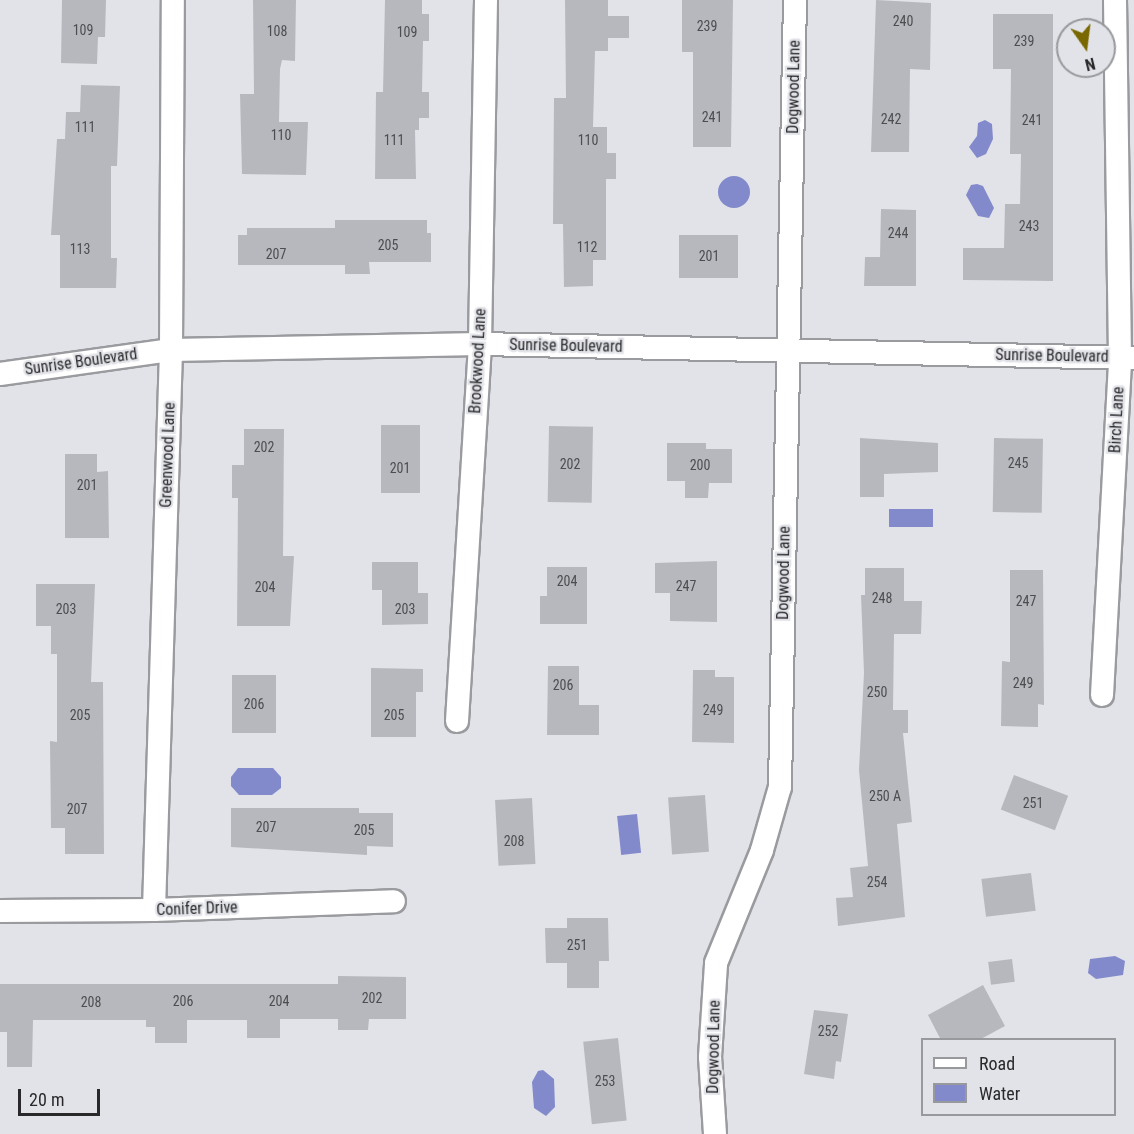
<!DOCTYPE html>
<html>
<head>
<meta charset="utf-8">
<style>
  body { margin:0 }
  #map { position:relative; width:1134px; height:1134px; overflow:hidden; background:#e2e3e8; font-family:"Roboto Condensed",sans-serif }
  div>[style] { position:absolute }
  .water>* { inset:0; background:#838acc; transform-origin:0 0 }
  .round { border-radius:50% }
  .building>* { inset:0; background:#b7b8bd; transform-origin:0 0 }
  .roads { filter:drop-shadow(2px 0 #9a9b9f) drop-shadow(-2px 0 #9a9b9f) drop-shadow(0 2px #9a9b9f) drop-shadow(0 -2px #9a9b9f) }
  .street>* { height:22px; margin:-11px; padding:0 11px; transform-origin:11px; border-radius:11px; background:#fff }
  span { translate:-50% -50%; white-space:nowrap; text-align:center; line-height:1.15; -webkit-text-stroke:4.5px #e2e3e8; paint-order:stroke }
  .number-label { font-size:14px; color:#4c4d50 }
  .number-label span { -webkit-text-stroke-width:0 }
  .street-label { font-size:16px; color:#29292b }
  .legend { position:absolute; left:921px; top:1038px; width:195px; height:78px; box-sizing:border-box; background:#e2e3e8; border:2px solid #98999c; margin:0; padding:8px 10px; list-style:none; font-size:18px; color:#29292b }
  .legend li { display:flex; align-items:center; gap:12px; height:30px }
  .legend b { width:30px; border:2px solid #98999c }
  .north { position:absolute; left:1056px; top:18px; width:60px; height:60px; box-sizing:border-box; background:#e2e3e8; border:2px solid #98999c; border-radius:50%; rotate:166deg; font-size:16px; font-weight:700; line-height:24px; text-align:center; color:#29292b }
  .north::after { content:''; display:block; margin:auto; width:21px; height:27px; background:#796800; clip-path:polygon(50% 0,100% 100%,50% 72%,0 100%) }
  .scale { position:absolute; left:18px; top:1089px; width:82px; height:27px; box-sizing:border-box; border:3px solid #29292b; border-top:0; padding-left:8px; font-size:18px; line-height:21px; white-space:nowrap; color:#29292b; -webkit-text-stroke:4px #e2e3e8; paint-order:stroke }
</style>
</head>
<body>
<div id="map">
  <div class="water">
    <i style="clip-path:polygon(985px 120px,992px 124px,993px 139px,986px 154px,977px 158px,969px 147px,977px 136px,978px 123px)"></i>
    <i class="round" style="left:718px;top:176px;width:32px;height:32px"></i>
    <i style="clip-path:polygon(977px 184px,983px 186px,994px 208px,989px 218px,978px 216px,966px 195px,971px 185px)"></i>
    <i style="left:889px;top:509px;width:44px;height:18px"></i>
    <i style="clip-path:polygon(238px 768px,273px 768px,281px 777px,281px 788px,272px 795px,239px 795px,231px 786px,231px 777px)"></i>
    <i style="left:637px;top:814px;width:39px;height:20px;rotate:84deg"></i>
    <i style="clip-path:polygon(1115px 956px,1125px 961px,1123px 975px,1096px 979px,1088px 973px,1090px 959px)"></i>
    <i style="clip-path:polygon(543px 1070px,554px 1079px,555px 1107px,546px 1116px,534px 1108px,532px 1082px,538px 1071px)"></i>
  </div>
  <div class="building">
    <i style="clip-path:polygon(62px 0,106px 0,105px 37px,98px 37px,97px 64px,61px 63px)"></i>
    <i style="clip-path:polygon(253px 0,296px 0,295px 61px,282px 60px,280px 69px,279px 122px,308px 122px,306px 175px,242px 174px,240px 94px,254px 94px)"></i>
    <i style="clip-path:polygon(385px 0,422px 0,422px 14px,429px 14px,429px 41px,423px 41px,422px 92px,429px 92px,429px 118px,419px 118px,419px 130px,415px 130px,416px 179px,375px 179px,376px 92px,383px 92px)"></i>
    <i style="clip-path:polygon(565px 0,608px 0,608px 16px,629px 16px,629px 38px,608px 38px,608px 51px,595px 51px,593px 127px,607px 127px,607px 153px,616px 153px,616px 179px,606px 179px,606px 260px,593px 260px,593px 286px,564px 287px,563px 224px,553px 224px,554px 98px,566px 98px)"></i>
    <i style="clip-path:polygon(682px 0,733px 0,731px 147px,693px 147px,693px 52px,682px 52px)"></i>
    <i style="clip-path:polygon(876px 0,931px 3px,930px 70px,910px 69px,909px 152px,871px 152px)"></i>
    <i style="clip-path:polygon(993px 14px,1053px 14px,1053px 281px,963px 280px,963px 248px,1004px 248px,1005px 204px,1020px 204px,1021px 154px,1010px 154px,1011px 69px,993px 69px)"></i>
    <i style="clip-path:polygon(81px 85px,120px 86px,117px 166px,111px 166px,111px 258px,117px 258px,116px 288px,60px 288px,60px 235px,51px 235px,57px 139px,65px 139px,66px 112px,80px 112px)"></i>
    <i style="clip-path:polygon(881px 209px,916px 210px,916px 286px,864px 286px,865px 257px,880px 257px)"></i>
    <i style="clip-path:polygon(335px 220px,427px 220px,427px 233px,431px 233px,431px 262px,369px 262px,370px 274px,345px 274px,345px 265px,238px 265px,238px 235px,247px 235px,247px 228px,335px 228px)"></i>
    <i style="left:679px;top:235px;width:59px;height:43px"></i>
    <i style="left:381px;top:425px;width:39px;height:68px"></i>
    <i style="left:549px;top:426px;width:44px;height:76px;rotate:1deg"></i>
    <i style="clip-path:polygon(244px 429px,284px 429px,283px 556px,294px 556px,290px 626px,237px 626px,238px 498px,232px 498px,232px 465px,244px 465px)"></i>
    <i style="clip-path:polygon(860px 438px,938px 443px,938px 472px,884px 474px,884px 497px,860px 497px)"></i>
    <i style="left:994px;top:438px;width:49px;height:74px;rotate:1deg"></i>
    <i style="clip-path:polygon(667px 443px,706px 443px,706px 449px,732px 449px,732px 483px,709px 483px,708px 498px,685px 498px,685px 481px,667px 481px)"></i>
    <i style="clip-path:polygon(65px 454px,97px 454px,97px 472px,108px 471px,109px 538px,65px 538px)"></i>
    <i style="clip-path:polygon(717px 561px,717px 622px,670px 621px,670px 593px,655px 593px,655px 563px)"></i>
    <i style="clip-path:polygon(372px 562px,418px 562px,418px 593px,428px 593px,428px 624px,382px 625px,382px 590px,372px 590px)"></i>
    <i style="clip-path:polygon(547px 567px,587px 567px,587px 624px,540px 624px,540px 596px,547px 596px)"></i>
    <i style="clip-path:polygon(865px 568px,904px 568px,904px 601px,922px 601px,921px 634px,894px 634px,893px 710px,908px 710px,908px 733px,903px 733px,912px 822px,897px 824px,905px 917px,838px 926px,836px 898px,853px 897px,850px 868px,868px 866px,859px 770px,864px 673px,861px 595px,865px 595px)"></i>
    <i style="clip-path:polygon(1010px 570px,1043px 570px,1044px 705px,1038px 704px,1038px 727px,1001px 726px,1002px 661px,1010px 662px)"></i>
    <i style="clip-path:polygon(36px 584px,95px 584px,91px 682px,103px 682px,104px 854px,65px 854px,65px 828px,51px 828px,50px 741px,57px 742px,57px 654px,51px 654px,51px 626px,36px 626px)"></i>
    <i style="clip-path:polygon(548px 666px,579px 666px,579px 705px,599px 705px,599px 735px,547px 735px)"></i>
    <i style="clip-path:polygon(371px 668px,423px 669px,423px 692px,416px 692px,416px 737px,371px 737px)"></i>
    <i style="clip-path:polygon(693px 670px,715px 670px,715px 677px,734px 677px,734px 743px,692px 742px)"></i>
    <i style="left:232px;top:675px;width:44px;height:58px"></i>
    <i style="left:1014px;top:775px;width:58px;height:37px;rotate:21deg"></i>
    <i style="left:705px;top:795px;width:57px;height:37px;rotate:86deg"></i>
    <i style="left:532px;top:798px;width:66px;height:37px;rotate:87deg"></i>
    <i style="clip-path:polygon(231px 808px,359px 808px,359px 813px,393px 813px,393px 847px,367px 846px,367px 855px,231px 847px)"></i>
    <i style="left:1031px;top:873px;width:38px;height:50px;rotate:83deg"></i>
    <i style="clip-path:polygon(567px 918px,608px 918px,609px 961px,599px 961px,599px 988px,567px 988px,567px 963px,546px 963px,545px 928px,567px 928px)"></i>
    <i style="left:1012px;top:959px;width:23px;height:24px;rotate:83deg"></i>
    <i style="clip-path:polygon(338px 976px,406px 977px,406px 1019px,369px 1019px,368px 1030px,338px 1030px,338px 1019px,280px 1019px,280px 1038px,247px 1038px,247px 1020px,187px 1020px,187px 1043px,155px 1043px,155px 1027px,146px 1027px,146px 1020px,33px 1020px,32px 1067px,7px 1067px,7px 1032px,0 1032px,0 984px,338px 984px)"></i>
    <i style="clip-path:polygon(983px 985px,1005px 1026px,979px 1040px,941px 1040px,928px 1015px)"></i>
    <i style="clip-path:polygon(814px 1010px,848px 1014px,841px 1062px,836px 1061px,834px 1079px,804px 1074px)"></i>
    <i style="left:618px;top:1038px;width:83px;height:35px;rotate:84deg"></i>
  </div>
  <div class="roads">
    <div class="street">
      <i style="left:0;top:374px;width:173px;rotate:-8deg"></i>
      <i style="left:171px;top:350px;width:309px;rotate:-1.1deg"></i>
      <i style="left:480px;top:344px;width:654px;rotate:1.23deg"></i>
      <i style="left:1102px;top:695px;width:337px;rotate:-86.9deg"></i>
      <i style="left:1120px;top:358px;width:358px;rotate:-90.8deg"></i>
      <i style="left:457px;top:721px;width:378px;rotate:-86.5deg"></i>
      <i style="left:480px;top:344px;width:344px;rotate:-89deg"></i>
      <i style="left:154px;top:910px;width:560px;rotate:-88.26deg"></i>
      <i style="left:171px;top:350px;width:350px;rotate:-89.7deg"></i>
      <i style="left:0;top:911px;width:154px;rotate:-0.4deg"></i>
      <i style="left:154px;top:910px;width:240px;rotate:-2.1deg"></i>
      <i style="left:715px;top:1134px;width:77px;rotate:-93.7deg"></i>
      <i style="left:710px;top:1057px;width:94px;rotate:-86.3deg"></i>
      <i style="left:716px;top:963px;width:122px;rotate:-67.8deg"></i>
      <i style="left:762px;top:850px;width:66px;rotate:-74.1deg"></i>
      <i style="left:780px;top:787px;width:787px;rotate:-88.91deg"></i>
    </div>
  </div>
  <div class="number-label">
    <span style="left:903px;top:21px">240</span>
    <span style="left:707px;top:26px">239</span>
    <span style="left:83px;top:30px">109</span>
    <span style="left:277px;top:31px">108</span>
    <span style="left:407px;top:32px">109</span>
    <span style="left:1024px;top:41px">239</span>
    <span style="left:712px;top:117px">241</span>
    <span style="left:891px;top:119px">242</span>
    <span style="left:1032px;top:120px">241</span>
    <span style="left:85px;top:127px">111</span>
    <span style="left:281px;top:135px">110</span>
    <span style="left:394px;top:140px">111</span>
    <span style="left:588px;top:140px">110</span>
    <span style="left:1029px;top:226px">243</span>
    <span style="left:898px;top:233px">244</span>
    <span style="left:388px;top:245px">205</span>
    <span style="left:587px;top:247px">112</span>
    <span style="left:80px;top:249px">113</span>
    <span style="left:276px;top:254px">207</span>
    <span style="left:709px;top:256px">201</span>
    <span style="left:264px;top:447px">202</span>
    <span style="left:1018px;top:463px">245</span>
    <span style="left:570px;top:464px">202</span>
    <span style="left:700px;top:465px">200</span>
    <span style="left:400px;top:468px">201</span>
    <span style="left:87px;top:485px">201</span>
    <span style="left:567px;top:581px">204</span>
    <span style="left:686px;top:586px">247</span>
    <span style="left:265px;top:587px">204</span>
    <span style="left:882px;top:598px">248</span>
    <span style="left:1026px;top:601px">247</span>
    <span style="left:66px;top:609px">203</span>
    <span style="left:405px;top:609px">203</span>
    <span style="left:1023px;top:683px">249</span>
    <span style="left:563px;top:685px">206</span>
    <span style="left:877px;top:692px">250</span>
    <span style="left:254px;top:704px">206</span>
    <span style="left:713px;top:710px">249</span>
    <span style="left:80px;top:715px">205</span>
    <span style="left:394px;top:715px">205</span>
    <span style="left:885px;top:796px">250 A</span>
    <span style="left:1033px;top:803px">251</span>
    <span style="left:77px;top:809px">207</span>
    <span style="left:266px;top:827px">207</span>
    <span style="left:364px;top:830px">205</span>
    <span style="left:514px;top:841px">208</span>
    <span style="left:877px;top:882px">254</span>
    <span style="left:577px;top:945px">251</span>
    <span style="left:372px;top:998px">202</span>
    <span style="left:183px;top:1001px">206</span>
    <span style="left:279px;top:1001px">204</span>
    <span style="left:91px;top:1002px">208</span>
    <span style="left:828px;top:1031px">252</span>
    <span style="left:605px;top:1081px">253</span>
  </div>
  <div class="street-label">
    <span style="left:794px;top:87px;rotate:-89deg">Dogwood Lane</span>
    <span style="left:566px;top:346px;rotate:1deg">Sunrise Boulevard</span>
    <span style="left:1052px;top:356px;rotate:1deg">Sunrise Boulevard</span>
    <span style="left:478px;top:361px;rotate:-87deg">Brookwood Lane</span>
    <span style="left:81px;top:362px;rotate:-8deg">Sunrise Boulevard</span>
    <span style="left:1117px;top:420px;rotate:-87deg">Birch Lane</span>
    <span style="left:168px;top:455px;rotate:-88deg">Greenwood Lane</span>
    <span style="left:784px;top:573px;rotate:-89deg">Dogwood Lane</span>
    <span style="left:197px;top:909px;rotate:-2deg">Conifer Drive</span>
    <span style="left:714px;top:1047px;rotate:-89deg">Dogwood Lane</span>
  </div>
  <ul class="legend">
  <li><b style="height:8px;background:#fff"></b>Road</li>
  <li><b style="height:16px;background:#838acc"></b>Water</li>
  </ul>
  <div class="north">N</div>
  <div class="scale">20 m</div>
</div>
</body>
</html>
